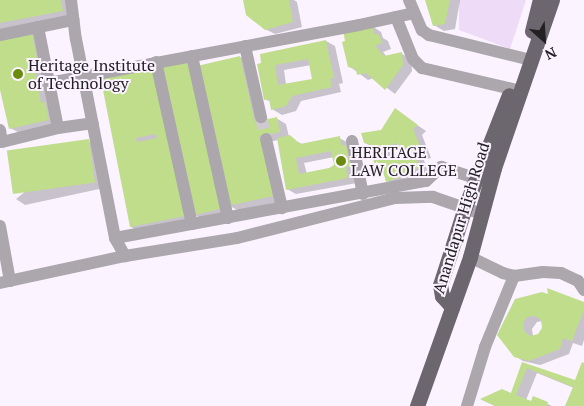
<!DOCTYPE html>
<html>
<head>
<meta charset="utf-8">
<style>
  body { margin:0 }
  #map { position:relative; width:584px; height:406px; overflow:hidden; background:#fbf3ff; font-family:"PT Serif",serif }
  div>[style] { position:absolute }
  .green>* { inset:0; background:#eedbf8 }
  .shadow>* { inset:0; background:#0003 }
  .building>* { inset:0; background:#c0dd8c; transform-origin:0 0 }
  .minor-tunnel>* { height:12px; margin-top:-6px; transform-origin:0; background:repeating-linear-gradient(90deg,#d0c9d3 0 12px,transparent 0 18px) }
  .minor>* { height:12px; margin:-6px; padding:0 6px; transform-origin:6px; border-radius:6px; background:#aba7ac }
  .major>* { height:15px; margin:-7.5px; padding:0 7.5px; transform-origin:7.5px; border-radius:7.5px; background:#6c666f }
  .dots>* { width:14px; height:14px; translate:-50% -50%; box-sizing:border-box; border:2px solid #fbf3ff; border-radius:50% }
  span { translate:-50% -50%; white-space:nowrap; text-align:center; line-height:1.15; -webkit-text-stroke:4px #fbf3ff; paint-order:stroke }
  .poi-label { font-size:16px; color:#232024 }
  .left { translate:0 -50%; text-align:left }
  .street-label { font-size:16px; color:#232024 }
  .north { position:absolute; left:519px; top:15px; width:50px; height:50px; -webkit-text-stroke:4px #fbf3ff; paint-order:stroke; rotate:154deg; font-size:14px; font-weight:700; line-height:20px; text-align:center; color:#232024 }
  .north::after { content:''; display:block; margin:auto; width:18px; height:22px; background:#232024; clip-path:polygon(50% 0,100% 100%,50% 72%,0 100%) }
</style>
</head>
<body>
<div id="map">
  <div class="green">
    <i style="clip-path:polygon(459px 0,526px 0,510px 49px,459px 30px)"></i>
  </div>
  <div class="shadow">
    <i style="clip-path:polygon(0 0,69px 0,72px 16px,0 30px)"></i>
    <i style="clip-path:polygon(245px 0,294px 0,297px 2px,302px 27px,275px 34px,265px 29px)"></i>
    <i style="clip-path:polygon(426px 0,460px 0,455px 29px,444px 31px,434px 25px)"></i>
    <i style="clip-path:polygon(372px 26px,381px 32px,383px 38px,388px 41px,391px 49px,383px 52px,387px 57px,402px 54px,411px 59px,412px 71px,395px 94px,374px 78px,368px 80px,349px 66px)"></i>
    <i style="clip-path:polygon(32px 33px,46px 41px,62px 127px,24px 135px,10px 128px,0 84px)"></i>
    <i style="clip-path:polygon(evenodd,326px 41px,335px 46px,343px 83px,339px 84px,341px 92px,301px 101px,296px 111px,282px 115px,272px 109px,271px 102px,265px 99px,258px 65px,326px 41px,311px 65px,313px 80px,286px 84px,284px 70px,311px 65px)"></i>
    <i style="clip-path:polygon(evenodd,240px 57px,250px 63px,263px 121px,276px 118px,286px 124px,289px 137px,302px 144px,339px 138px,349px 143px,357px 183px,296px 194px,287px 189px,278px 140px,268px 142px,282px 201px,239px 211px,230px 206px,231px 213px,202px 219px,192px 213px,194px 221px,141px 232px,131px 227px,101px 76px,198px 67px,240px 57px,334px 157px,335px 165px,330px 169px,307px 174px,304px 163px,334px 157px)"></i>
    <i style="clip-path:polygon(evenodd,404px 116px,426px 131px,422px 135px,431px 158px,424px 160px,428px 173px,397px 186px,387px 181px,384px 173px,377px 169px,371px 146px,365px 143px,404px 116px,400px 150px,402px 158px,394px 160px,392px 152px,400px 150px)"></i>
    <i style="clip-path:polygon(88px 141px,98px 146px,104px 188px,25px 205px,16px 199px)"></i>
    <i style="clip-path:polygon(evenodd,542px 293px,584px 303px,584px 340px,582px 346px,573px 343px,569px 354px,540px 365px,523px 361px,515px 356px,498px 335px,542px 293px,543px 321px,544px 328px,539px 335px,533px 336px,532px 329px,537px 322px,543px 321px)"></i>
    <i style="clip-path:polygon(523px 363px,576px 382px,584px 364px,584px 406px,566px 406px,574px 388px,537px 373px,526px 400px,532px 403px,534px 398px,552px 406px,495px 406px,482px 400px,511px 395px)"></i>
  </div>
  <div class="building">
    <i style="clip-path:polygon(0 0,61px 0,63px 11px,0 23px)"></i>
    <i style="clip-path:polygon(243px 0,289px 0,293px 22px,265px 30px,246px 15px)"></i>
    <i style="clip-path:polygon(425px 0,450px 0,445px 24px,433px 26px)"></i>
    <i style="clip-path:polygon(372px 25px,374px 34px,379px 34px,382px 43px,375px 46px,384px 56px,402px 52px,403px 65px,385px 90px,366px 73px,357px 75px,356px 69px,348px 67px,342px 42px,345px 41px,343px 30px)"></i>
    <i style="clip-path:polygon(32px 32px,37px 59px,33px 59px,41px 103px,45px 102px,49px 120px,9px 129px,0 90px,0 38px)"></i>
    <i style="clip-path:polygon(evenodd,326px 40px,334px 78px,330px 79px,332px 87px,292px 96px,286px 106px,271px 110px,269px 99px,264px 100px,257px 64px,261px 63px,260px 54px,326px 40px,308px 59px,312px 79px,278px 85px,275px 65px,308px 59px)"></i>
    <i style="clip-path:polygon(240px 56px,255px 122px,277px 117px,280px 132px,260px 137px,273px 196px,228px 206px,197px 66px)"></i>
    <i style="left:190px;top:60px;width:152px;height:32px;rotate:77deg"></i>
    <i style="clip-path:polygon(evenodd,154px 64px,185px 216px,130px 227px,100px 75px,154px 64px,156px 134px,157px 138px,137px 142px,136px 138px,156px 134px)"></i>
    <i style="clip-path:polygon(evenodd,395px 108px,418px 125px,413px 129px,423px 153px,415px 155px,419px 168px,406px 172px,407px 175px,386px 182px,382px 168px,376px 170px,369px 144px,364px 143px,361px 133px,381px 130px,395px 108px,397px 143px,400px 157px,387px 160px,383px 147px,397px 143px)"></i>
    <i style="clip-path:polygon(evenodd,290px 135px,300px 144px,340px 136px,341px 145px,346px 145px,350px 167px,346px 167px,348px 178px,286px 190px,277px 138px,290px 135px,331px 151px,334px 165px,329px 168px,299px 174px,296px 158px,331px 151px)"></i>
    <i style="left:89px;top:139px;width:44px;height:83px;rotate:82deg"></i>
    <i style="clip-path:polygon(evenodd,547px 288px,584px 302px,584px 310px,572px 341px,563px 338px,560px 349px,529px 361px,514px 357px,497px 335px,515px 299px,542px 292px,548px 294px,547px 288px,535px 316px,541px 320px,542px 328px,538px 334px,530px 336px,524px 331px,523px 323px,527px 317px,535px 316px)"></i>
    <i style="clip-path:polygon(522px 362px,575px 380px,582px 362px,584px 363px,584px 406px,565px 406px,573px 387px,527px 368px,516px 395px,531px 401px,533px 396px,548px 402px,547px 406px,495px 406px,480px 399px,502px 389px,511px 393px)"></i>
  </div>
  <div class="minor-tunnel">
    <i style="left:261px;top:117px;width:23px;rotate:77deg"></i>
  </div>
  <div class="minor">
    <i style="left:71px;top:0;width:39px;rotate:83deg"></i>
    <i style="left:76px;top:39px;width:203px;rotate:78.9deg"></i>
    <i style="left:115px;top:238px;width:21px;rotate:61deg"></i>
    <i style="left:409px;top:0;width:33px;rotate:67deg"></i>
    <i style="left:422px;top:30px;width:9px;rotate:36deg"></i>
    <i style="left:429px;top:35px;width:105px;rotate:13.8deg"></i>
    <i style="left:396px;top:17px;width:45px;rotate:68deg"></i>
    <i style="left:413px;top:59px;width:13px;rotate:45deg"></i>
    <i style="left:422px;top:68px;width:102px;rotate:13.1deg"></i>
    <i style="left:0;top:35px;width:75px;rotate:-11.6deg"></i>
    <i style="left:245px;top:46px;width:73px;rotate:77.3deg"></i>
    <i style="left:192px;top:56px;width:166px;rotate:77.5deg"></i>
    <i style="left:156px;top:62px;width:166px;rotate:77.5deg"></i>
    <i style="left:49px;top:83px;width:315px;rotate:-10.6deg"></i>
    <i style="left:359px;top:25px;width:56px;rotate:-12.3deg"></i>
    <i style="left:58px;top:128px;width:35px;rotate:-8deg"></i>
    <i style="left:0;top:130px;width:12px;rotate:81deg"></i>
    <i style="left:2px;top:142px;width:58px;rotate:-14deg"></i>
    <i style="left:58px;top:128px;width:103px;rotate:-101.2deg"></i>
    <i style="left:266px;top:139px;width:71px;rotate:76.9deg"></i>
    <i style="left:352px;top:141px;width:54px;rotate:78.3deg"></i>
    <i style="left:0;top:226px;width:56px;rotate:79.7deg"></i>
    <i style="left:115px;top:238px;width:316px;rotate:-10.4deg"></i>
    <i style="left:426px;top:181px;width:21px;rotate:-43deg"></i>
    <i style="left:441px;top:167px;width:45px;rotate:18deg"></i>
    <i style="left:470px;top:257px;width:37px;rotate:26deg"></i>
    <i style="left:503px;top:273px;width:11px;rotate:15deg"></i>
    <i style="left:514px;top:276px;width:29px;rotate:-8deg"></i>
    <i style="left:543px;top:272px;width:18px;rotate:3deg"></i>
    <i style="left:561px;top:273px;width:19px;rotate:25deg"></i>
    <i style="left:578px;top:281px;width:11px;rotate:56deg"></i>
    <i style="left:0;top:283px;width:128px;rotate:-12.2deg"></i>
    <i style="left:125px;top:256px;width:113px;rotate:-9.1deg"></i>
    <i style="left:237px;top:238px;width:163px;rotate:-14.2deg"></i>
    <i style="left:395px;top:198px;width:38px;rotate:-2deg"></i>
    <i style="left:433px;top:197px;width:52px;rotate:19.1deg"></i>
    <i style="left:467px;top:406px;width:62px;rotate:-73deg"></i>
    <i style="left:485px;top:347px;width:77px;rotate:-67.8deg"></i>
  </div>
  <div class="major">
    <i style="left:532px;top:31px;width:32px;rotate:-76deg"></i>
    <i style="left:452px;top:307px;width:15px;rotate:-132deg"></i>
    <i style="left:442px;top:296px;width:11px;rotate:-100deg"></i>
    <i style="left:440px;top:285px;width:82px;rotate:-72.2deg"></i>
    <i style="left:465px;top:207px;width:120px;rotate:-68.6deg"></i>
    <i style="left:417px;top:406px;width:158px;rotate:-70.4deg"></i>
    <i style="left:470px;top:257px;width:92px;rotate:-74.9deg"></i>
    <i style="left:494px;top:168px;width:178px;rotate:-71deg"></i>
  </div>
  <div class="dots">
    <i style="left:18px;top:74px;background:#6b8b0c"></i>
    <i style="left:341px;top:161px;background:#6b8b0c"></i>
  </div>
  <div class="poi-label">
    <span class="left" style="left:28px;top:74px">Heritage Institute<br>of Technology</span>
    <span class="left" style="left:351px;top:161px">HERITAGE<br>LAW COLLEGE</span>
  </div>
  <div class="street-label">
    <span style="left:461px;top:218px;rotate:-73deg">Anandapur High Road</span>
  </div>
  <div class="north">N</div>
</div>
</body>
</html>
